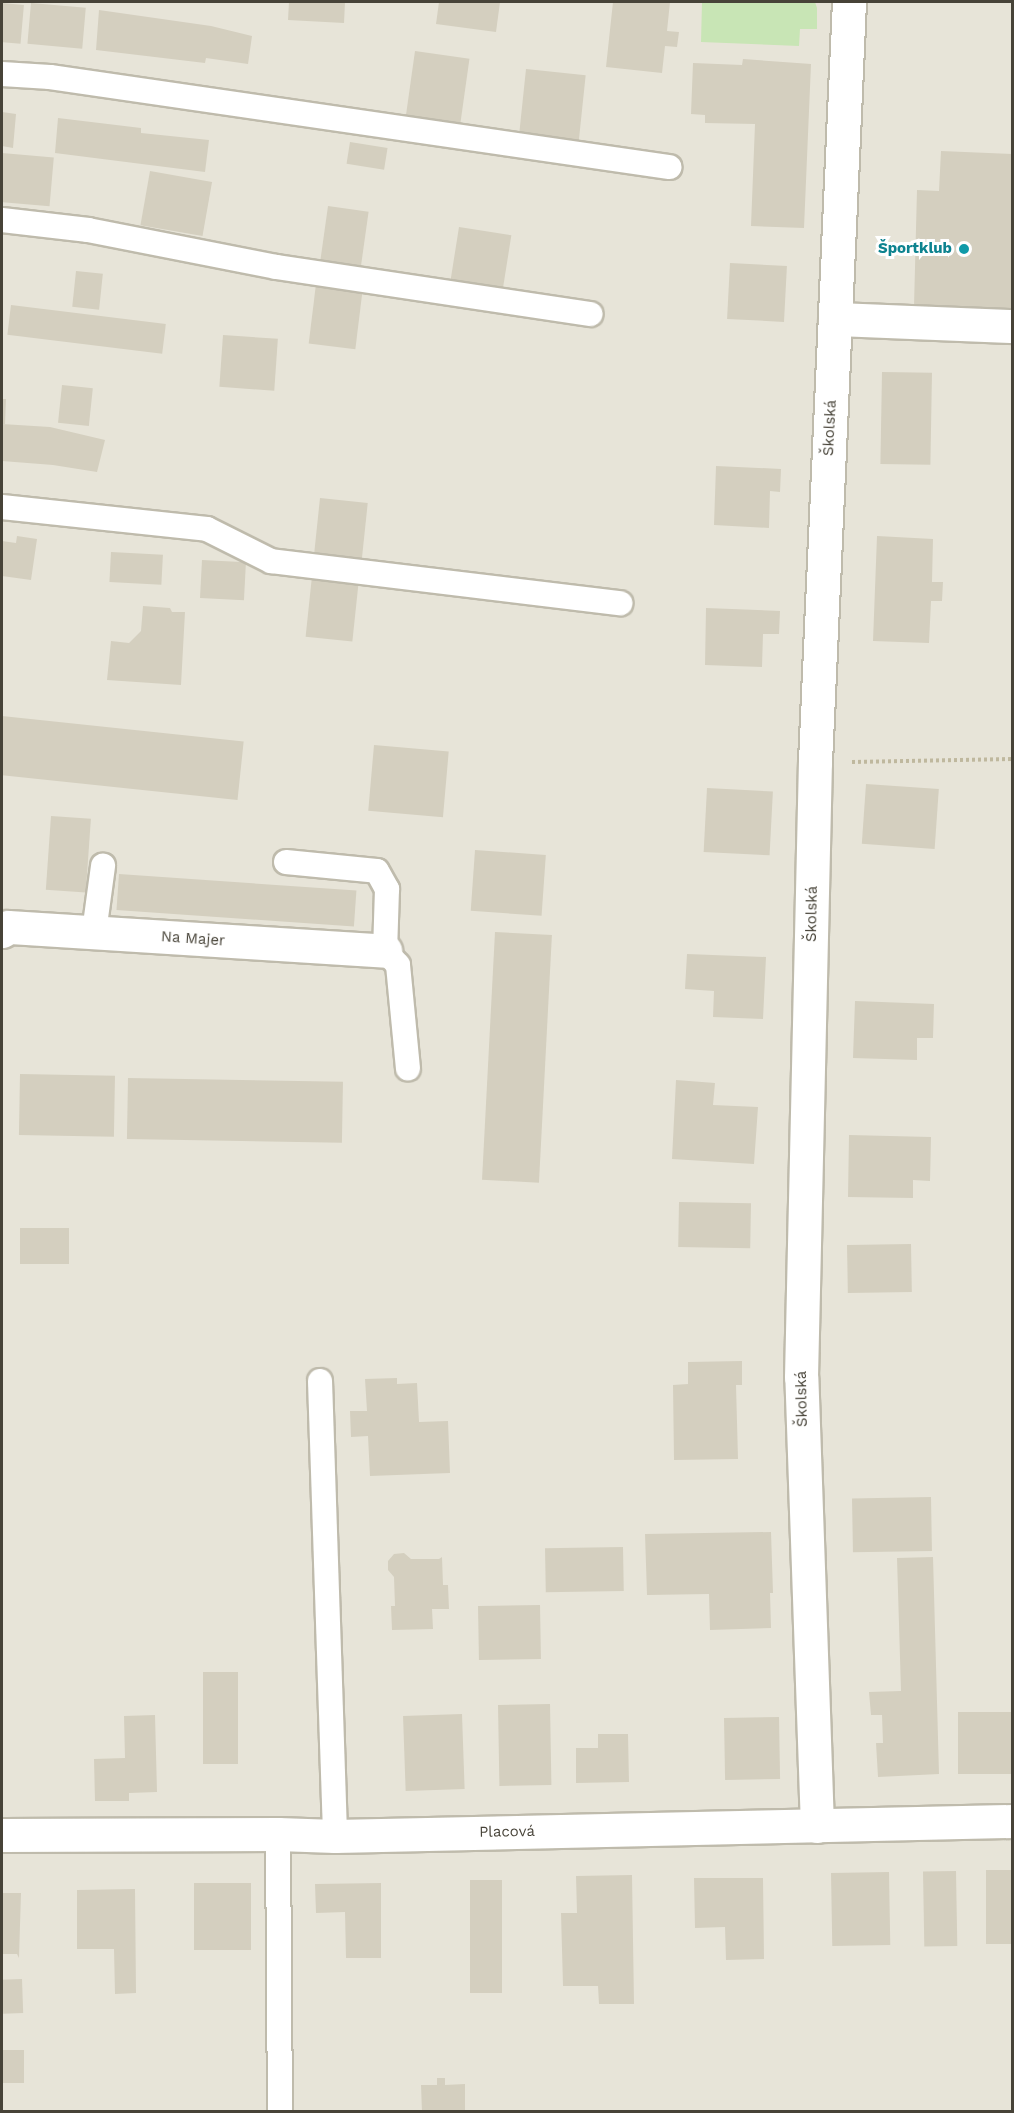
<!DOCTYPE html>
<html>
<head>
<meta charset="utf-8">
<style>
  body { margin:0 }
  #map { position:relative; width:1014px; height:2113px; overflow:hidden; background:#f3f2e9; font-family:"Work Sans",sans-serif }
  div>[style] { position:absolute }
  .residential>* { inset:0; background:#e7e4d8; transform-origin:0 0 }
  .green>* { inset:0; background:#c8e5b5 }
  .building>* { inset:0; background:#d4cfbf; transform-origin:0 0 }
  .path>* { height:4px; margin-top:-2px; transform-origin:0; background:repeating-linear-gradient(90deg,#bfb89e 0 3px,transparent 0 6px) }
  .roads { filter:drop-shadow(2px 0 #bfbbac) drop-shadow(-2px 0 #bfbbac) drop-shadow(0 2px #bfbbac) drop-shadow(0 -2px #bfbbac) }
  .lane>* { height:24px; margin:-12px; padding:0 12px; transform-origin:12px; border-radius:12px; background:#fff }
  .street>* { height:33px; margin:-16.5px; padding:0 16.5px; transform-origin:16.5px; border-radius:16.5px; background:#fff }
  .dots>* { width:16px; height:16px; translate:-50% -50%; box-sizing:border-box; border:3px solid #fff; border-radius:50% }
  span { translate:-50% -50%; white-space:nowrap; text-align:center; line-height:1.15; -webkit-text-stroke:6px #fff; paint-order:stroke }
  .culture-label { font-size:15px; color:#0d838f; font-weight:700 }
  .right { translate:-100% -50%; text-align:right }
  .street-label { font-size:15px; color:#474338 }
  .frame { position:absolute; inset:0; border:3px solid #474338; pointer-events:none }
</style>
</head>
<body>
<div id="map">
  <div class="residential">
    <i style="left:2px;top:2px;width:1010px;height:2109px"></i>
  </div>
  <div class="green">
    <i style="clip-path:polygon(702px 2px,815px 2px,817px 8px,817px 29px,800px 29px,799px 46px,701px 42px)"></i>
  </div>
  <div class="building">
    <i style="clip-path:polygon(289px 2px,345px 2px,344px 23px,288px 20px)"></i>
    <i style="clip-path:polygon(439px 2px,500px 2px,496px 32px,436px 24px)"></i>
    <i style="clip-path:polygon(613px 2px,670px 2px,667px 31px,679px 32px,677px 47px,665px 46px,662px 73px,606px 67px)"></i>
    <i style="left:2px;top:3px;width:22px;height:39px;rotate:5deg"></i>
    <i style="left:31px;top:3px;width:55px;height:41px;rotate:5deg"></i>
    <i style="clip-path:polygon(99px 10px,211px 26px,252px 36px,248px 64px,206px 58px,205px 63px,96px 50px)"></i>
    <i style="left:415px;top:51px;width:55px;height:72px;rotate:8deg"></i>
    <i style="clip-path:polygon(743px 59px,811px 64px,804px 228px,751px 226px,755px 124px,705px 123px,705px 115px,691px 114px,693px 63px,742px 65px)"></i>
    <i style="left:526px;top:69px;width:60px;height:65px;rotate:6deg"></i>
    <i style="clip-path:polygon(2px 112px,16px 114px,13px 148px,2px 146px)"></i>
    <i style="clip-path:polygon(58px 118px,141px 128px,141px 133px,209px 140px,205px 172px,55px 153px)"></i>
    <i style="left:350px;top:142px;width:38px;height:22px;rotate:9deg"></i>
    <i style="clip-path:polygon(941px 151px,1012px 154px,1012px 309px,914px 306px,917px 190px,939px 191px)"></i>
    <i style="left:2px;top:153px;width:52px;height:49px;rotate:5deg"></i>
    <i style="left:150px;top:171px;width:63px;height:55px;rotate:10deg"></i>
    <i style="left:328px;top:206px;width:41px;height:61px;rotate:8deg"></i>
    <i style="left:459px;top:227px;width:53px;height:58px;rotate:9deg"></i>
    <i style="left:730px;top:263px;width:57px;height:56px;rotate:3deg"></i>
    <i style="left:76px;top:271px;width:27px;height:36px;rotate:6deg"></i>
    <i style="left:316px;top:284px;width:47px;height:60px;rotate:7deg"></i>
    <i style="left:11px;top:305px;width:156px;height:30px;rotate:7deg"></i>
    <i style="left:223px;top:335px;width:55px;height:52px;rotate:4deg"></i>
    <i style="left:882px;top:372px;width:50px;height:92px;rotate:1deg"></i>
    <i style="left:62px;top:385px;width:31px;height:38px;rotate:6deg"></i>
    <i style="clip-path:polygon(2px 399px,6px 399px,5px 424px,2px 424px)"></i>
    <i style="clip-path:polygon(2px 424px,50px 427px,105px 440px,97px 472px,53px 465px,2px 461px)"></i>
    <i style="clip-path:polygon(716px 466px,781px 469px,780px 492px,770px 491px,769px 528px,714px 525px)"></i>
    <i style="left:320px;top:498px;width:48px;height:58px;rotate:6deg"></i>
    <i style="clip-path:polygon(17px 536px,37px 539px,31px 580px,2px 576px,2px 541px,16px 543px)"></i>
    <i style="clip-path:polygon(877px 536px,933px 539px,932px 582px,943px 582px,942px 601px,931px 601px,929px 643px,873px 641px)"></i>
    <i style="left:111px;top:552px;width:52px;height:30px;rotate:3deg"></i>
    <i style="left:202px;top:560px;width:44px;height:38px;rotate:3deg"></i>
    <i style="left:312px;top:576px;width:47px;height:61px;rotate:6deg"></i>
    <i style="clip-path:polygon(143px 606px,170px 608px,172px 612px,185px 612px,181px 685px,107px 680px,111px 641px,129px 643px,141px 631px)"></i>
    <i style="clip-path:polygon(706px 608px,780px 611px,779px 634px,763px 634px,762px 667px,705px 665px)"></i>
    <i style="left:2px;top:716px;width:243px;height:59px;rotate:6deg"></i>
    <i style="left:374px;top:745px;width:75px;height:66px;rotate:5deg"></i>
    <i style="left:866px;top:784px;width:73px;height:60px;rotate:4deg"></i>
    <i style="left:707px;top:788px;width:66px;height:64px;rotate:3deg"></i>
    <i style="left:51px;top:816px;width:40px;height:74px;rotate:4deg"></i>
    <i style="left:475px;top:850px;width:71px;height:61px;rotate:4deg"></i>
    <i style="left:119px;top:874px;width:238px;height:36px;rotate:4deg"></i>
    <i style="left:495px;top:932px;width:57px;height:248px;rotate:3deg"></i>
    <i style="clip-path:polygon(687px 954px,766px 957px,763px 1019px,713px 1017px,714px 991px,685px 989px)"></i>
    <i style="clip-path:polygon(855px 1001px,934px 1004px,933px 1038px,917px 1038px,917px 1060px,853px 1058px)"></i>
    <i style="left:20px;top:1074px;width:95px;height:61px;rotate:1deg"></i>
    <i style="left:128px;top:1078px;width:215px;height:61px;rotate:1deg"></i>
    <i style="clip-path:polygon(676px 1080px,715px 1083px,713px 1105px,758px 1107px,754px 1164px,672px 1159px)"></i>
    <i style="clip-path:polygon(849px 1135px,931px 1137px,930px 1181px,913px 1180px,913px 1198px,848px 1197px)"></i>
    <i style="left:679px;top:1202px;width:72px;height:45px;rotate:1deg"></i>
    <i style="left:20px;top:1228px;width:49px;height:36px"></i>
    <i style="left:911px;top:1244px;width:48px;height:64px;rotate:89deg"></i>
    <i style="clip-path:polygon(742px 1361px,742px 1385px,736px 1385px,738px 1459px,674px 1460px,673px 1385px,688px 1384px,688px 1362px)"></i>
    <i style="clip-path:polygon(397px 1378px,397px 1384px,417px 1383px,419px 1422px,448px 1421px,450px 1473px,370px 1476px,368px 1436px,351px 1437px,350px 1411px,367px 1411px,365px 1379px)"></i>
    <i style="left:931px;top:1497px;width:54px;height:79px;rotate:89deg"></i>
    <i style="clip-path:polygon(771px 1532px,773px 1593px,770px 1593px,771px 1628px,710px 1630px,709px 1594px,647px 1595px,645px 1534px)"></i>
    <i style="left:623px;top:1547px;width:44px;height:78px;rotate:89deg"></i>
    <i style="clip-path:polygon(404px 1553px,411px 1559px,439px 1559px,442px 1557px,443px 1585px,448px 1585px,449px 1609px,432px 1609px,433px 1629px,392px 1630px,391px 1606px,395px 1606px,394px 1577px,388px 1570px,388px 1561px,394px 1554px)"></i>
    <i style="clip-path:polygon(933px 1557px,939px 1774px,878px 1777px,876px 1743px,883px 1743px,882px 1715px,871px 1715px,869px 1692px,901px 1691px,897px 1558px)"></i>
    <i style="left:540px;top:1605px;width:54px;height:62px;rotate:89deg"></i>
    <i style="left:203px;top:1672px;width:35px;height:92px"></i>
    <i style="left:550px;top:1704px;width:81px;height:52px;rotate:89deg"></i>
    <i style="left:1012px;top:1712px;width:62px;height:54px;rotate:90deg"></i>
    <i style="left:462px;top:1714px;width:75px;height:59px;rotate:88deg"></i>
    <i style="clip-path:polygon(155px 1715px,157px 1792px,129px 1793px,129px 1801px,95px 1801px,94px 1759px,125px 1758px,124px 1716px)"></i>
    <i style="left:779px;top:1717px;width:62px;height:55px;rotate:89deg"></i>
    <i style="clip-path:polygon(598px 1734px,628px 1734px,629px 1782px,576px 1783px,576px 1748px,598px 1748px)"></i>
    <i style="left:986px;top:1870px;width:26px;height:74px"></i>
    <i style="left:956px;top:1871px;width:75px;height:33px;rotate:89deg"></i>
    <i style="left:889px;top:1872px;width:73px;height:58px;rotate:89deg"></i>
    <i style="clip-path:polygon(632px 1875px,634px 2004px,599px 2004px,598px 1986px,563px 1986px,561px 1913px,577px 1913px,576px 1876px)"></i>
    <i style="clip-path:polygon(694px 1878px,763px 1878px,764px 1959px,726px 1960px,725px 1927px,695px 1928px)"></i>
    <i style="left:470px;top:1880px;width:32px;height:113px"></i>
    <i style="left:194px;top:1883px;width:57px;height:67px"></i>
    <i style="clip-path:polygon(381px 1883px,381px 1958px,346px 1958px,345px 1912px,316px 1913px,315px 1884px)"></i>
    <i style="clip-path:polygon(135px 1889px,136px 1993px,115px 1994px,114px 1949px,77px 1949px,77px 1890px)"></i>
    <i style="clip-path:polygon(2px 1893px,21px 1893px,19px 1958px,17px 1954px,2px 1954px)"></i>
    <i style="left:22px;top:1979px;width:34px;height:20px;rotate:88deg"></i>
    <i style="left:2px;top:2050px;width:22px;height:33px"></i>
    <i style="clip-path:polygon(437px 2078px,445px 2078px,445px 2085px,465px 2084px,465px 2112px,422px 2112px,421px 2085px,437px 2085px)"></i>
  </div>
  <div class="path">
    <i style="left:852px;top:762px;width:160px;rotate:-1.1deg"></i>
  </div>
  <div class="roads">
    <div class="lane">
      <i style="left:2px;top:74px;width:48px;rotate:3.6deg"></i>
      <i style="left:50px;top:77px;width:626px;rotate:8.27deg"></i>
      <i style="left:2px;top:220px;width:87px;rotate:6.6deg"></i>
      <i style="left:88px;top:230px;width:192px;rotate:11.1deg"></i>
      <i style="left:276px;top:267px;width:318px;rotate:8.5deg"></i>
      <i style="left:2px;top:507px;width:206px;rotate:6.1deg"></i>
      <i style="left:207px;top:529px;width:72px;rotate:26.6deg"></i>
      <i style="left:271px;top:561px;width:352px;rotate:6.9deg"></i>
      <i style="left:286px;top:862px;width:91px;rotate:5.6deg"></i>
      <i style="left:377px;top:871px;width:21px;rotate:61deg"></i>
      <i style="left:387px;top:889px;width:62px;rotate:91.8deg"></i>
      <i style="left:385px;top:951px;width:19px;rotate:47deg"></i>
      <i style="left:398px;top:965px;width:104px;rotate:84.5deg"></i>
      <i style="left:94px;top:932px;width:67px;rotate:-82.2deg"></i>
      <i style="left:320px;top:1381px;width:455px;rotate:88.1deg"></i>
      <i style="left:278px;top:1834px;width:278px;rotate:89.6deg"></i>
    </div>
    <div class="street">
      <i style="left:835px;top:319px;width:177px;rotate:2.3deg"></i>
      <i style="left:2px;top:931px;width:7px;rotate:-34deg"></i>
      <i style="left:8px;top:927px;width:378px;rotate:3.6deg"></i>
      <i style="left:817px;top:1826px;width:449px;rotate:-92deg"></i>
      <i style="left:801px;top:1377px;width:615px;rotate:-88.7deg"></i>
      <i style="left:815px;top:762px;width:761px;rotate:-87.44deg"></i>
      <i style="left:2px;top:1835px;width:276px;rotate:-0.2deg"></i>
      <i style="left:278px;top:1834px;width:57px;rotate:2deg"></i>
      <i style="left:335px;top:1836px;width:677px;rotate:-1.27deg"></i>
    </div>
  </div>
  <div class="dots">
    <i style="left:964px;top:249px;background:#0f9aa8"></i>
  </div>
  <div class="culture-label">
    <span class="right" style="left:952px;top:249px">Športklub</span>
  </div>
  <div class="street-label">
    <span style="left:830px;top:428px;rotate:-87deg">Školská</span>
    <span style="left:812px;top:914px;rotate:-89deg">Školská</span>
    <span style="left:193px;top:939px;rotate:4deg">Na Majer</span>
    <span style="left:802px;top:1399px;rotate:-91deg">Školská</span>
    <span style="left:507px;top:1832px;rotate:-1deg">Placová</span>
  </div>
  <div class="frame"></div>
</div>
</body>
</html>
